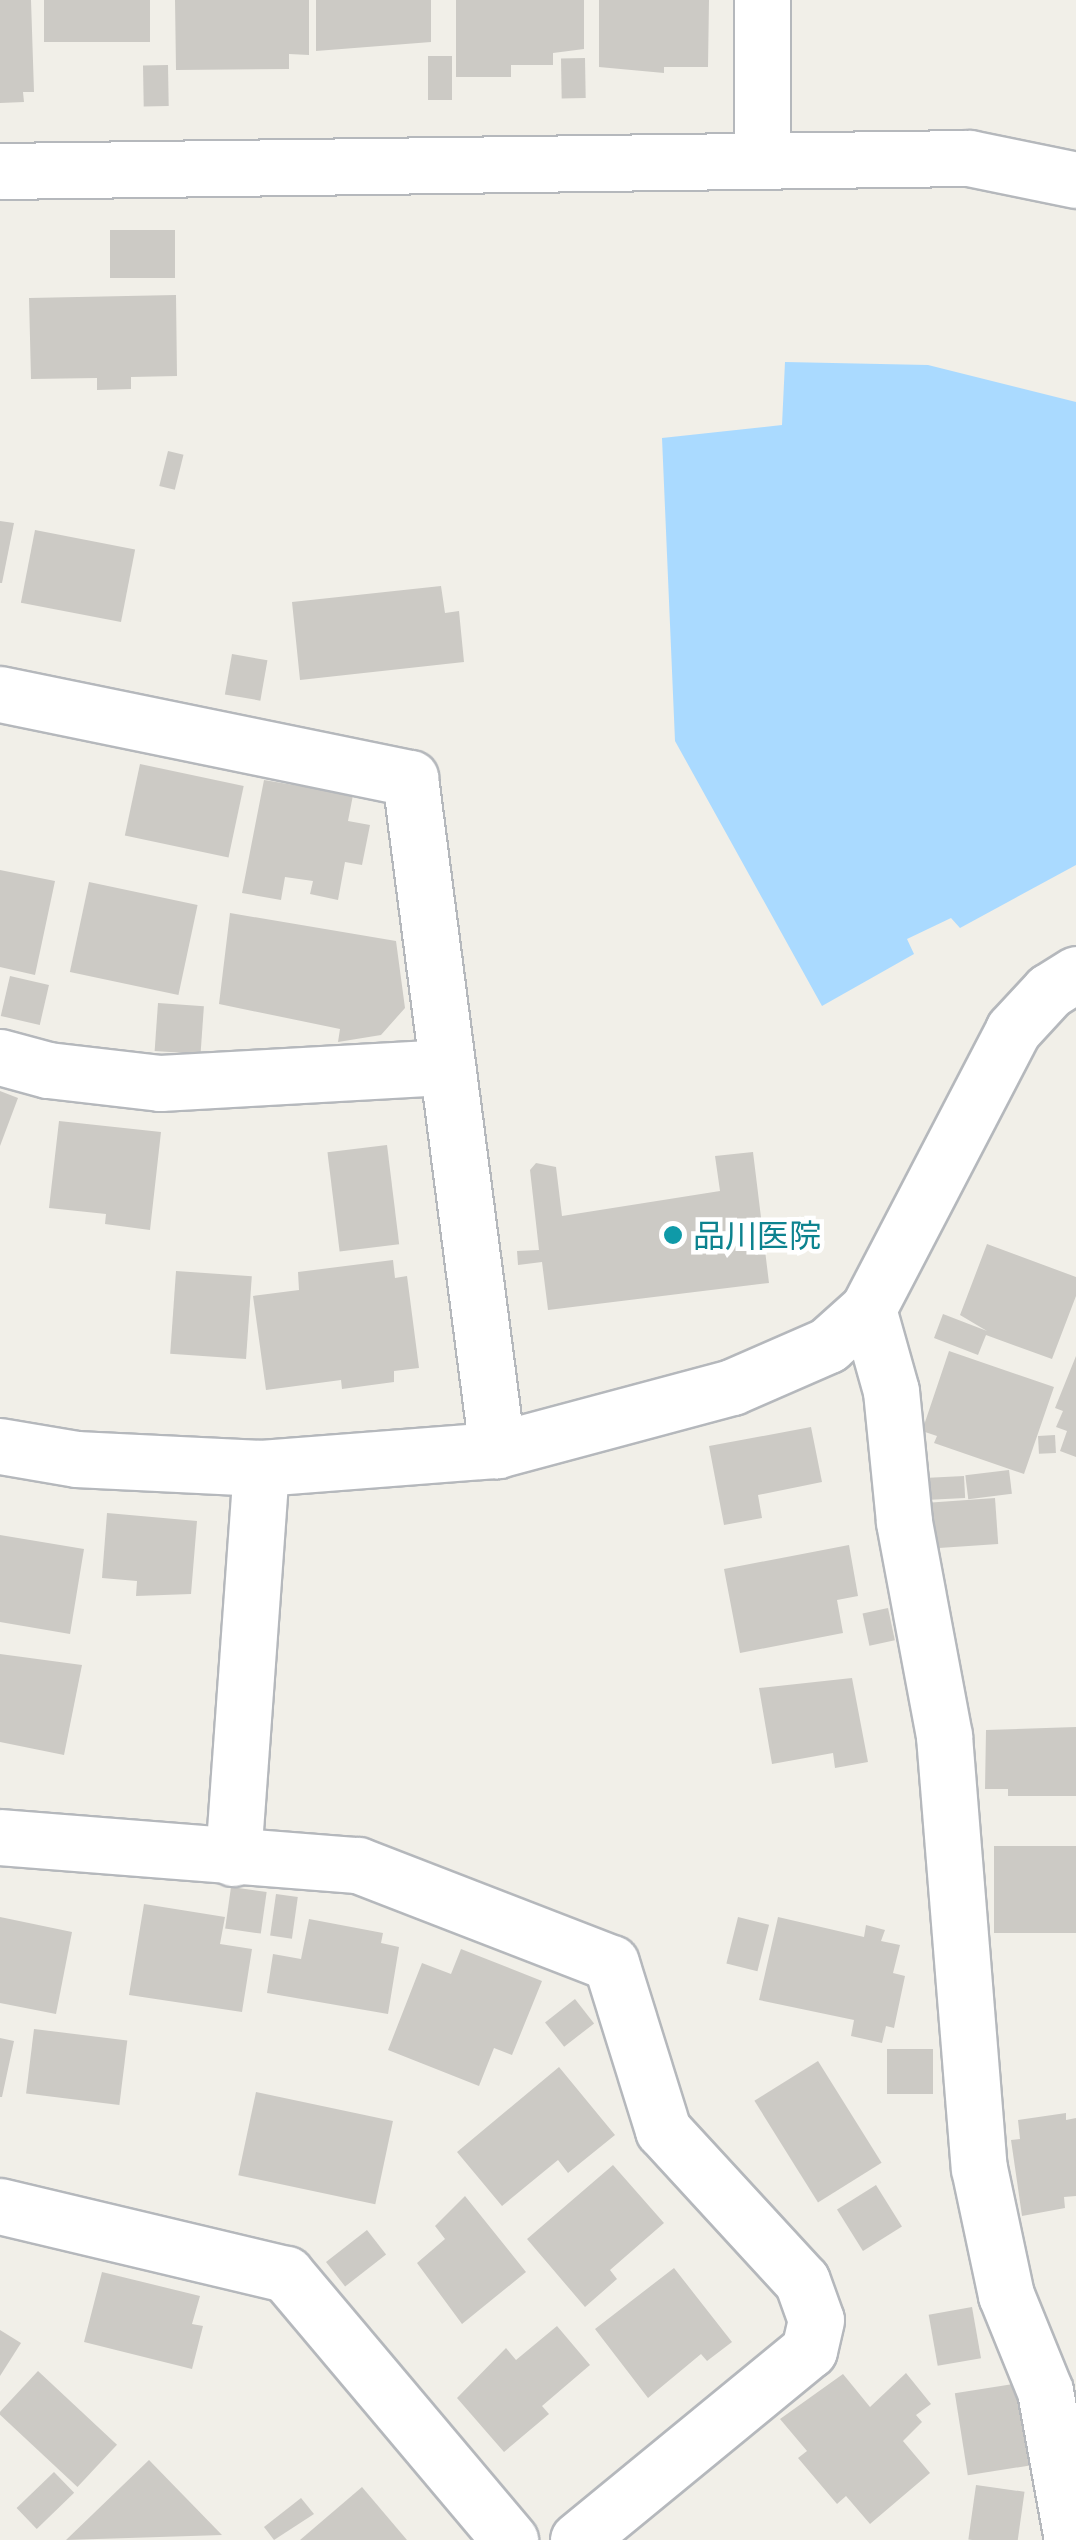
<!DOCTYPE html>
<html>
<head>
<meta charset="utf-8">
<style>
  body { margin:0 }
  #map { position:relative; width:1076px; height:2540px; overflow:hidden; background:#f1efe8; font-family:Lato,"Noto Sans JP",sans-serif }
  div>[style] { position:absolute }
  .water>* { inset:0; background:#aadaff }
  .building>* { inset:0; background:#cccac5; transform-origin:0 0 }
  .roads { filter:drop-shadow(2px 0 #b5b8bc) drop-shadow(-2px 0 #b5b8bc) drop-shadow(0 2px #b5b8bc) drop-shadow(0 -2px #b5b8bc) }
  .street>* { height:55px; margin:-27.5px; padding:0 27.5px; transform-origin:27.5px; border-radius:27.5px; background:#fff }
  .secondary>* { height:55px; margin:-27.5px; padding:0 27.5px; transform-origin:27.5px; border-radius:27.5px; background:#fff }
  .dots>* { width:28px; height:28px; translate:-50% -50%; box-sizing:border-box; border:5px solid #fff; border-radius:50% }
  span { translate:-50% -50%; white-space:nowrap; text-align:center; line-height:1.15; -webkit-text-stroke:9px #fff; paint-order:stroke }
  .culture-label { font-size:32px; color:#0d838f }
  .left { translate:0 -50%; text-align:left }
</style>
</head>
<body>
<div id="map">
  <div class="water">
    <i style="clip-path:polygon(785px 362px,928px 365px,1076px 402px,1076px 865px,960px 928px,951px 918px,907px 939px,914px 954px,822px 1006px,675px 741px,662px 438px,782px 425px)"></i>
  </div>
  <div class="building">
    <i style="clip-path:polygon(0 0,31px 0,34px 92px,23px 92px,24px 102px,0 103px)"></i>
    <i style="left:44px;top:0;width:106px;height:42px"></i>
    <i style="clip-path:polygon(175px 0,309px 0,309px 55px,289px 54px,289px 69px,176px 70px)"></i>
    <i style="clip-path:polygon(316px 0,431px 0,431px 42px,316px 51px)"></i>
    <i style="clip-path:polygon(456px 0,584px 0,584px 49px,553px 53px,553px 65px,511px 65px,511px 77px,456px 77px)"></i>
    <i style="clip-path:polygon(599px 0,709px 0,708px 67px,664px 67px,664px 73px,599px 67px)"></i>
    <i style="left:428px;top:56px;width:24px;height:44px"></i>
    <i style="left:585px;top:58px;width:40px;height:24px;rotate:89deg"></i>
    <i style="left:168px;top:65px;width:41px;height:25px;rotate:89deg"></i>
    <i style="left:110px;top:230px;width:65px;height:48px"></i>
    <i style="clip-path:polygon(176px 295px,177px 376px,131px 377px,131px 389px,97px 390px,97px 378px,31px 379px,29px 298px)"></i>
    <i style="left:168px;top:451px;width:16px;height:36px;rotate:14deg"></i>
    <i style="clip-path:polygon(0 521px,14px 523px,2px 583px,0 583px)"></i>
    <i style="left:35px;top:530px;width:102px;height:74px;rotate:11deg"></i>
    <i style="clip-path:polygon(441px 586px,445px 613px,459px 611px,464px 662px,300px 680px,292px 602px)"></i>
    <i style="left:232px;top:654px;width:36px;height:41px;rotate:10deg"></i>
    <i style="left:140px;top:764px;width:106px;height:73px;rotate:12deg"></i>
    <i style="clip-path:polygon(264px 780px,353px 795px,348px 821px,370px 825px,362px 865px,345px 862px,338px 900px,310px 894px,313px 881px,285px 877px,281px 900px,242px 893px)"></i>
    <i style="clip-path:polygon(0 870px,55px 881px,35px 975px,0 967px)"></i>
    <i style="left:89px;top:882px;width:111px;height:92px;rotate:12deg"></i>
    <i style="clip-path:polygon(230px 913px,396px 941px,405px 1008px,381px 1035px,338px 1042px,340px 1029px,219px 1004px)"></i>
    <i style="left:10px;top:976px;width:40px;height:41px;rotate:13deg"></i>
    <i style="left:158px;top:1003px;width:46px;height:48px;rotate:4deg"></i>
    <i style="clip-path:polygon(0 1091px,18px 1098px,0 1146px)"></i>
    <i style="clip-path:polygon(59px 1121px,161px 1132px,150px 1230px,105px 1224px,106px 1214px,49px 1208px)"></i>
    <i style="left:387px;top:1145px;width:100px;height:60px;rotate:83deg"></i>
    <i style="clip-path:polygon(753px 1152px,769px 1283px,548px 1310px,542px 1262px,518px 1265px,517px 1251px,539px 1250px,530px 1170px,536px 1163px,556px 1167px,562px 1216px,720px 1191px,715px 1156px)"></i>
    <i style="clip-path:polygon(987px 1244px,1076px 1277px,1076px 1296px,1052px 1359px,986px 1335px,978px 1355px,934px 1338px,943px 1314px,987px 1331px,960px 1315px)"></i>
    <i style="clip-path:polygon(393px 1260px,395px 1278px,407px 1276px,419px 1368px,394px 1371px,394px 1382px,342px 1389px,341px 1380px,266px 1390px,253px 1296px,299px 1290px,298px 1272px)"></i>
    <i style="left:176px;top:1271px;width:76px;height:83px;rotate:4deg"></i>
    <i style="clip-path:polygon(949px 1351px,1054px 1387px,1024px 1474px,934px 1443px,937px 1436px,922px 1431px)"></i>
    <i style="clip-path:polygon(1076px 1356px,1076px 1457px,1060px 1451px,1067px 1431px,1056px 1427px,1063px 1411px,1055px 1408px)"></i>
    <i style="clip-path:polygon(811px 1427px,822px 1482px,758px 1495px,762px 1518px,724px 1525px,709px 1446px)"></i>
    <i style="left:1055px;top:1435px;width:18px;height:17px;rotate:87deg"></i>
    <i style="left:1009px;top:1470px;width:24px;height:44px;rotate:83deg"></i>
    <i style="left:964px;top:1476px;width:22px;height:40px;rotate:87deg"></i>
    <i style="left:995px;top:1498px;width:46px;height:67px;rotate:86deg"></i>
    <i style="clip-path:polygon(107px 1513px,197px 1521px,191px 1594px,136px 1596px,137px 1581px,102px 1578px)"></i>
    <i style="clip-path:polygon(0 1535px,84px 1549px,70px 1634px,0 1622px)"></i>
    <i style="clip-path:polygon(849px 1545px,858px 1596px,837px 1600px,843px 1633px,740px 1653px,724px 1569px)"></i>
    <i style="left:888px;top:1608px;width:33px;height:26px;rotate:78deg"></i>
    <i style="clip-path:polygon(0 1654px,82px 1665px,64px 1755px,0 1742px)"></i>
    <i style="clip-path:polygon(852px 1678px,868px 1762px,835px 1768px,833px 1753px,772px 1764px,759px 1688px)"></i>
    <i style="clip-path:polygon(1076px 1727px,1076px 1796px,1008px 1796px,1008px 1789px,985px 1789px,986px 1730px)"></i>
    <i style="left:1076px;top:1846px;width:87px;height:82px;rotate:90deg"></i>
    <i style="left:231px;top:1887px;width:36px;height:42px;rotate:8deg"></i>
    <i style="left:276px;top:1894px;width:22px;height:42px;rotate:8deg"></i>
    <i style="clip-path:polygon(144px 1904px,225px 1917px,220px 1944px,252px 1949px,242px 2012px,129px 1995px)"></i>
    <i style="clip-path:polygon(0 1917px,72px 1932px,56px 2014px,0 2003px)"></i>
    <i style="left:738px;top:1917px;width:32px;height:48px;rotate:14deg"></i>
    <i style="clip-path:polygon(778px 1917px,864px 1937px,866px 1925px,885px 1930px,881px 1941px,900px 1945px,893px 1973px,905px 1976px,894px 2028px,886px 2026px,882px 2043px,851px 2036px,854px 2020px,759px 2000px)"></i>
    <i style="clip-path:polygon(309px 1919px,383px 1933px,381px 1943px,399px 1947px,388px 2014px,267px 1993px,273px 1954px,301px 1959px)"></i>
    <i style="clip-path:polygon(461px 1949px,542px 1981px,512px 2055px,494px 2048px,479px 2086px,388px 2050px,422px 1963px,451px 1974px)"></i>
    <i style="left:575px;top:1999px;width:31px;height:38px;rotate:52deg"></i>
    <i style="left:34px;top:2029px;width:94px;height:65px;rotate:7deg"></i>
    <i style="clip-path:polygon(0 2038px,14px 2041px,2px 2097px,0 2097px)"></i>
    <i style="left:887px;top:2049px;width:46px;height:45px"></i>
    <i style="left:818px;top:2061px;width:120px;height:75px;rotate:58deg"></i>
    <i style="clip-path:polygon(559px 2067px,615px 2135px,568px 2173px,558px 2160px,502px 2206px,457px 2152px)"></i>
    <i style="left:256px;top:2092px;width:140px;height:85px;rotate:12deg"></i>
    <i style="clip-path:polygon(1066px 2113px,1066px 2120px,1076px 2118px,1076px 2196px,1064px 2197px,1065px 2208px,1022px 2216px,1011px 2140px,1020px 2139px,1018px 2120px)"></i>
    <i style="clip-path:polygon(613px 2165px,664px 2223px,610px 2270px,617px 2279px,585px 2307px,527px 2239px)"></i>
    <i style="left:876px;top:2185px;width:49px;height:46px;rotate:58deg"></i>
    <i style="clip-path:polygon(465px 2196px,526px 2272px,462px 2324px,417px 2263px,445px 2239px,435px 2226px)"></i>
    <i style="left:367px;top:2230px;width:31px;height:52px;rotate:52deg"></i>
    <i style="clip-path:polygon(674px 2268px,732px 2342px,707px 2361px,701px 2354px,648px 2398px,595px 2329px)"></i>
    <i style="clip-path:polygon(102px 2272px,200px 2296px,192px 2324px,203px 2326px,192px 2369px,84px 2342px)"></i>
    <i style="left:972px;top:2307px;width:52px;height:44px;rotate:80deg"></i>
    <i style="clip-path:polygon(557px 2326px,590px 2365px,542px 2406px,549px 2414px,504px 2452px,457px 2398px,506px 2348px,516px 2360px)"></i>
    <i style="clip-path:polygon(0 2330px,21px 2343px,0 2376px)"></i>
    <i style="left:38px;top:2371px;width:108px;height:58px;rotate:43deg"></i>
    <i style="clip-path:polygon(906px 2373px,931px 2404px,916px 2415px,922px 2422px,903px 2441px,930px 2473px,870px 2524px,846px 2496px,837px 2504px,798px 2458px,807px 2451px,780px 2419px,843px 2374px,870px 2407px)"></i>
    <i style="left:1020px;top:2383px;width:83px;height:66px;rotate:81deg"></i>
    <i style="clip-path:polygon(149px 2460px,222px 2535px,66px 2540px)"></i>
    <i style="left:54px;top:2472px;width:29px;height:52px;rotate:46deg"></i>
    <i style="left:976px;top:2485px;width:49px;height:55px;rotate:8deg"></i>
    <i style="clip-path:polygon(362px 2487px,407px 2540px,300px 2540px)"></i>
    <i style="clip-path:polygon(301px 2498px,314px 2514px,274px 2540px,264px 2527px)"></i>
  </div>
  <div class="roads">
    <div class="street">
      <i style="left:762px;top:0;width:159px;rotate:90deg"></i>
      <i style="left:0;top:694px;width:419px;rotate:11.6deg"></i>
      <i style="left:410px;top:778px;width:678px;rotate:82.62deg"></i>
      <i style="left:0;top:1057px;width:50px;rotate:15.2deg"></i>
      <i style="left:48px;top:1070px;width:113px;rotate:6.6deg"></i>
      <i style="left:160px;top:1083px;width:284px;rotate:-3.2deg"></i>
      <i style="left:868px;top:1309px;width:85px;rotate:74.3deg"></i>
      <i style="left:891px;top:1391px;width:132px;rotate:84.3deg"></i>
      <i style="left:904px;top:1522px;width:218px;rotate:79.4deg"></i>
      <i style="left:944px;top:1736px;width:433px;rotate:85.4deg"></i>
      <i style="left:979px;top:2168px;width:130px;rotate:78deg"></i>
      <i style="left:1006px;top:2295px;width:104px;rotate:67.9deg"></i>
      <i style="left:1045px;top:2391px;width:151px;rotate:79.7deg"></i>
      <i style="left:0;top:1446px;width:77px;rotate:9.7deg"></i>
      <i style="left:76px;top:1459px;width:185px;rotate:2.8deg"></i>
      <i style="left:261px;top:1468px;width:237px;rotate:-4.4deg"></i>
      <i style="left:497px;top:1450px;width:243px;rotate:-15deg"></i>
      <i style="left:732px;top:1387px;width:105px;rotate:-23.6deg"></i>
      <i style="left:828px;top:1345px;width:54px;rotate:-42deg"></i>
      <i style="left:868px;top:1309px;width:314px;rotate:-62.5deg"></i>
      <i style="left:1013px;top:1030px;width:53px;rotate:-47.3deg"></i>
      <i style="left:1049px;top:991px;width:32px;rotate:-32deg"></i>
      <i style="left:0;top:1837px;width:359px;rotate:4.5deg"></i>
      <i style="left:358px;top:1865px;width:271px;rotate:21.2deg"></i>
      <i style="left:611px;top:1963px;width:175px;rotate:72.7deg"></i>
      <i style="left:663px;top:2130px;width:205px;rotate:47.4deg"></i>
      <i style="left:802px;top:2281px;width:41px;rotate:70.3deg"></i>
      <i style="left:816px;top:2320px;width:31px;rotate:103deg"></i>
      <i style="left:809px;top:2350px;width:299px;rotate:140.6deg"></i>
      <i style="left:233px;top:1858px;width:391px;rotate:-85.9deg"></i>
      <i style="left:0;top:2206px;width:294px;rotate:13.4deg"></i>
      <i style="left:286px;top:2274px;width:348px;rotate:49.9deg"></i>
    </div>
    <div class="secondary">
      <i style="left:0;top:171px;width:969px;rotate:-0.77deg"></i>
      <i style="left:969px;top:158px;width:109px;rotate:11.6deg"></i>
    </div>
  </div>
  <div class="dots">
    <i style="left:673px;top:1235px;background:#0f9aa8"></i>
  </div>
  <div class="culture-label">
    <span class="left" style="left:693px;top:1235px">品川医院</span>
  </div>
</div>
</body>
</html>
